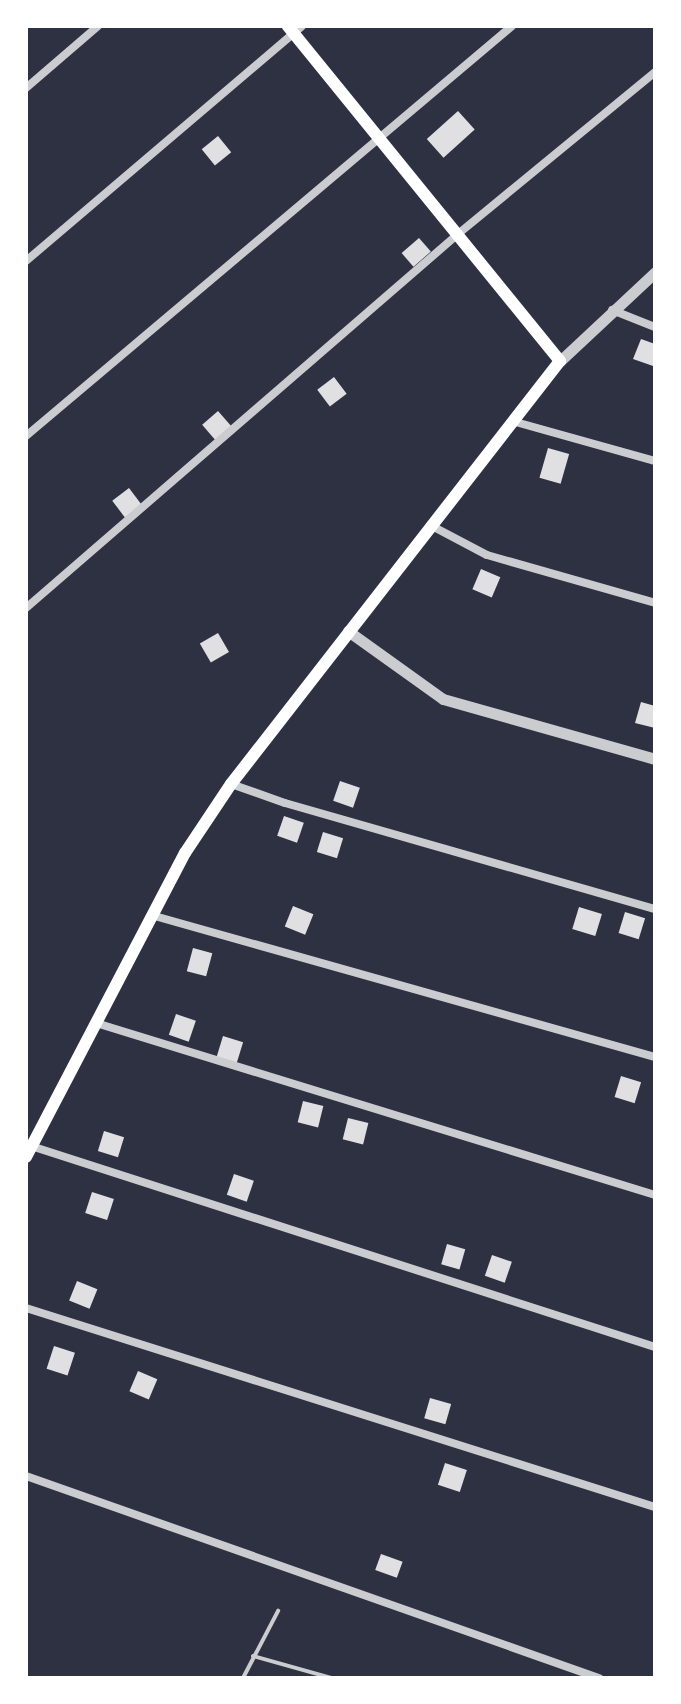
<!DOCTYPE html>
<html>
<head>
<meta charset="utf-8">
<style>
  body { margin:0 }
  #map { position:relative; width:681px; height:1704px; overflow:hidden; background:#2d3142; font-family:"Open Sans",sans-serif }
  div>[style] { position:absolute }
  .building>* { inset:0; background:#e0e0e3; transform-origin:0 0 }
  .service>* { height:4px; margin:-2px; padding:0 2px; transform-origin:2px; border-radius:2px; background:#caccd0 }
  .minor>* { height:8px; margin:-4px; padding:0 4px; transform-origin:4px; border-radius:4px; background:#caccd0 }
  .tertiary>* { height:11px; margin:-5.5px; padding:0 5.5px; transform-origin:5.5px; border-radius:5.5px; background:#caccd0 }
  .secondary>* { height:12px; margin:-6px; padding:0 6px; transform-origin:6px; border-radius:6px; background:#fff }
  span { translate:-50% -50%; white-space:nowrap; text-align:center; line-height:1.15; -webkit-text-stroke:6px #fff; paint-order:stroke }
  .frame { position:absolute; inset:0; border:28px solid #fff; pointer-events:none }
</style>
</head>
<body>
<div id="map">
  <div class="building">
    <i style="left:458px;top:111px;width:25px;height:42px;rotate:48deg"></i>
    <i style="left:218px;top:136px;width:21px;height:21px;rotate:51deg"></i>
    <i style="left:419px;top:238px;width:18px;height:23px;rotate:49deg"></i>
    <i style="clip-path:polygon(641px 339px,655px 344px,653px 366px,633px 359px)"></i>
    <i style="left:334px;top:377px;width:21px;height:21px;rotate:53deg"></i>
    <i style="left:218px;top:411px;width:21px;height:21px;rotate:49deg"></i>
    <i style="left:548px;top:448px;width:22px;height:31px;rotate:16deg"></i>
    <i style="left:129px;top:488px;width:21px;height:21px;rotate:53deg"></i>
    <i style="left:481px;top:569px;width:21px;height:22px;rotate:23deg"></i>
    <i style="left:218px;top:633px;width:22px;height:21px;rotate:60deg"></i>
    <i style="clip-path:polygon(641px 702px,655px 706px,655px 728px,635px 723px)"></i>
    <i style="left:340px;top:781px;width:21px;height:21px;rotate:19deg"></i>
    <i style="left:284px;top:816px;width:21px;height:21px;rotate:19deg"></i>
    <i style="left:323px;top:832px;width:21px;height:21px;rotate:17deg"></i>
    <i style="left:293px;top:906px;width:22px;height:22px;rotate:22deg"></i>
    <i style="left:579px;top:907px;width:24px;height:23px;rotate:17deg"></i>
    <i style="left:625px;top:912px;width:21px;height:22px;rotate:17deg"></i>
    <i style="left:193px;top:948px;width:20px;height:24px;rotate:15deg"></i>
    <i style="left:176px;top:1014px;width:21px;height:22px;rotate:19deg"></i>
    <i style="left:223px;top:1036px;width:21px;height:23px;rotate:17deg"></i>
    <i style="left:621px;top:1076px;width:21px;height:22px;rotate:17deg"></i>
    <i style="left:303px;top:1101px;width:21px;height:22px;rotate:14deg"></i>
    <i style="left:348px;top:1118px;width:21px;height:22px;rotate:14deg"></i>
    <i style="left:104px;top:1131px;width:21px;height:21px;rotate:17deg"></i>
    <i style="left:234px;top:1174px;width:21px;height:22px;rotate:19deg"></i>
    <i style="left:92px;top:1192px;width:23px;height:22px;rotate:18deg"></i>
    <i style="left:447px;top:1244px;width:19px;height:21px;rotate:16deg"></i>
    <i style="left:492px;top:1255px;width:21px;height:22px;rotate:19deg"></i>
    <i style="left:77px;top:1281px;width:22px;height:21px;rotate:22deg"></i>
    <i style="left:54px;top:1346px;width:22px;height:24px;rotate:18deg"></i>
    <i style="left:138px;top:1371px;width:21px;height:22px;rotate:23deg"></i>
    <i style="left:430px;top:1398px;width:22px;height:21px;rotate:16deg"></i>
    <i style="left:445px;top:1463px;width:23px;height:23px;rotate:18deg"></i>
    <i style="left:381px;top:1554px;width:23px;height:17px;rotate:20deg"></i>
  </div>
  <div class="service">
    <i style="left:253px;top:1656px;width:82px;rotate:15.6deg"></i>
    <i style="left:243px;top:1678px;width:76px;rotate:-62.4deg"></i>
  </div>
  <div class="minor">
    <i style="left:26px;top:88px;width:95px;rotate:-40.7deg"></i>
    <i style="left:26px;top:261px;width:362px;rotate:-40.4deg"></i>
    <i style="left:612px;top:310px;width:46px;rotate:21.6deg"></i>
    <i style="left:512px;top:421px;width:148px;rotate:15.6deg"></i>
    <i style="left:26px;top:436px;width:636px;rotate:-40.15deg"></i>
    <i style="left:430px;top:525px;width:64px;rotate:27.8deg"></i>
    <i style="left:487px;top:555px;width:175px;rotate:15.9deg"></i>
    <i style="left:26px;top:608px;width:571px;rotate:-40.88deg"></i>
    <i style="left:458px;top:234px;width:255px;rotate:-39.4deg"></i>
    <i style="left:231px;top:784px;width:57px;rotate:19.4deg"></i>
    <i style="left:285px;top:803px;width:385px;rotate:16deg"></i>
    <i style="left:151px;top:915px;width:524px;rotate:15.73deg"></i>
    <i style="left:96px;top:1023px;width:585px;rotate:17.1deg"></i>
    <i style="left:31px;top:1146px;width:656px;rotate:17.85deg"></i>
    <i style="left:26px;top:1308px;width:660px;rotate:17.56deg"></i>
    <i style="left:26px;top:1476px;width:608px;rotate:19.42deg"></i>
  </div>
  <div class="tertiary">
    <i style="left:560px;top:361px;width:130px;rotate:-43.1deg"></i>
    <i style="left:348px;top:631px;width:117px;rotate:35.6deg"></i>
    <i style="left:443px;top:699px;width:220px;rotate:15.8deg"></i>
  </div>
  <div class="secondary">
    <i style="left:26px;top:1157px;width:343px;rotate:-62.4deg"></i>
    <i style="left:185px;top:853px;width:83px;rotate:-56.3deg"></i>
    <i style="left:231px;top:784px;width:536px;rotate:-52.13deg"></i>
    <i style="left:560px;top:361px;width:432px;rotate:-129.1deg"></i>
  </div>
  <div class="frame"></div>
</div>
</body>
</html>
